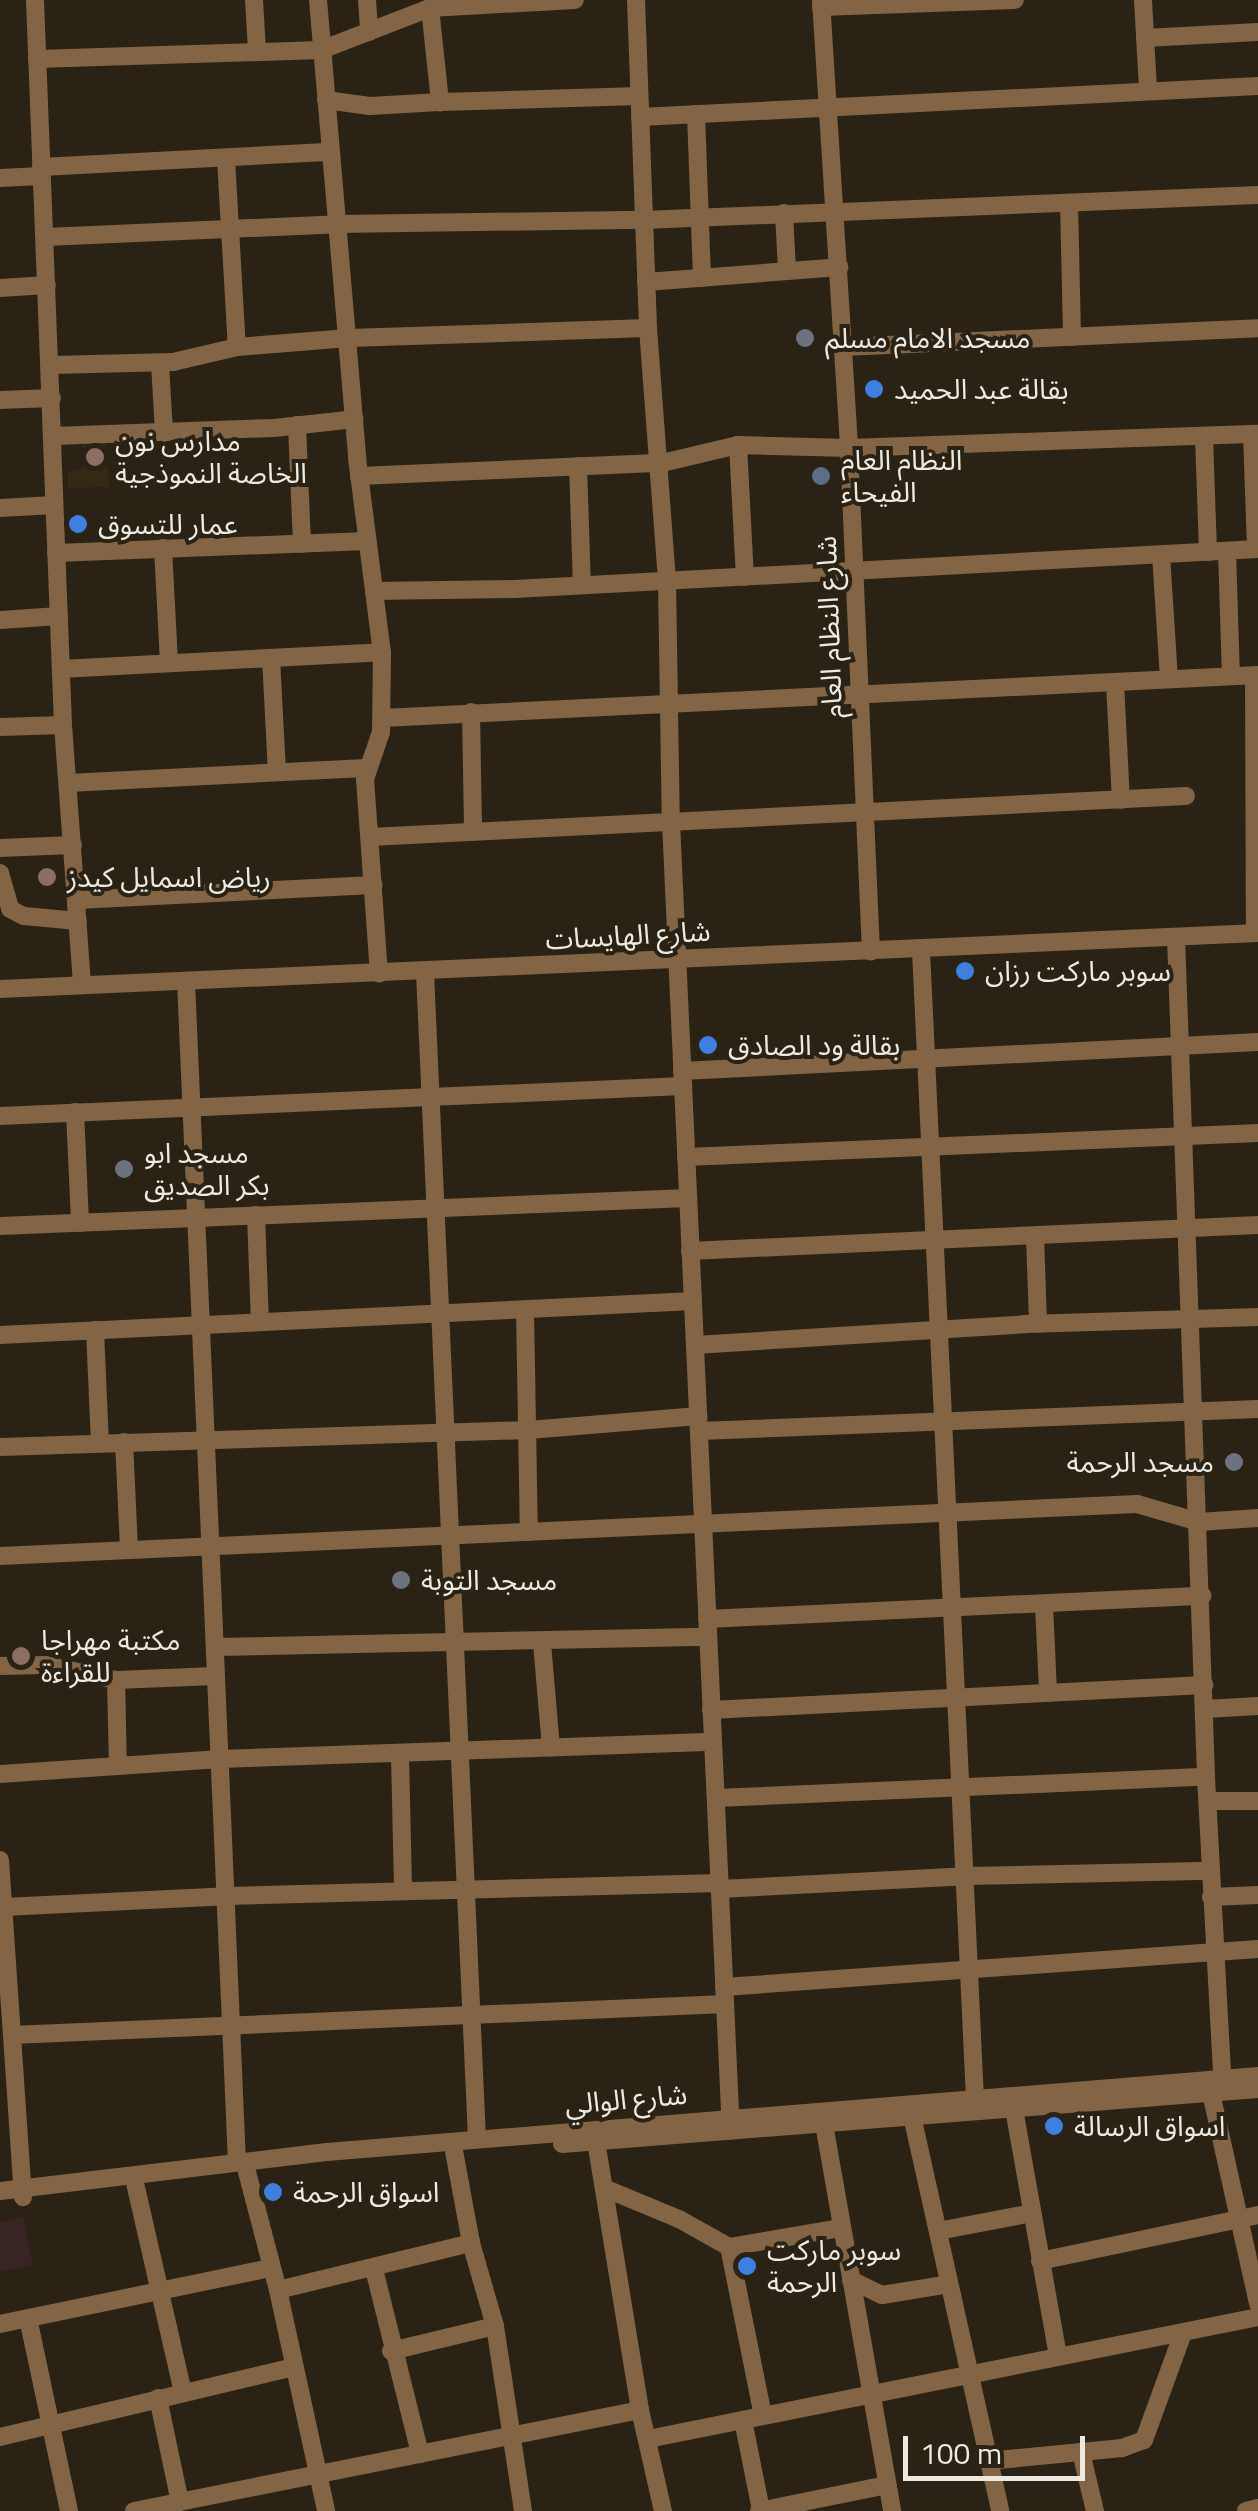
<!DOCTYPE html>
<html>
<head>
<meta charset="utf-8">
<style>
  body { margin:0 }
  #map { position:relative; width:1258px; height:2511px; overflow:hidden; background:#292215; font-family:"Titillium Web","Noto Sans Arabic",sans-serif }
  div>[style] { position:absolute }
  .built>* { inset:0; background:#342915 }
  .medical>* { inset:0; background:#382523 }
  .minor>* { height:18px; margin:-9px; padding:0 9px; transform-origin:9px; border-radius:9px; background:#836444 }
  .dots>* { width:28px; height:28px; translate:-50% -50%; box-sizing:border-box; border:5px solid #292215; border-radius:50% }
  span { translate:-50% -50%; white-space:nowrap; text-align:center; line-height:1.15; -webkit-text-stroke:8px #292215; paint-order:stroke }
  .poi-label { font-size:28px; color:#eee9e0 }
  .left { translate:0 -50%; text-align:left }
  .right { translate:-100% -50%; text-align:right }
  .street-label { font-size:28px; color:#eee9e0 }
  .scale { position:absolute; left:903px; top:2436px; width:182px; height:45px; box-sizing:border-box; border:5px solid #eee9e0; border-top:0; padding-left:12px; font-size:30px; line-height:35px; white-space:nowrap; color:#eee9e0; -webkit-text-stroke:8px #292215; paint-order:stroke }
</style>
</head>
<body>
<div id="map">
  <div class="built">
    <i style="clip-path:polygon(83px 443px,106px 443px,109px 487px,68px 488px,68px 471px,83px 469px)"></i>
  </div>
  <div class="medical">
    <i style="clip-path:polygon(23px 2217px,33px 2265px,0 2272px,0 2222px)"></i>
  </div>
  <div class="minor">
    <i style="left:35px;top:0;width:726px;rotate:87.79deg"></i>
    <i style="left:63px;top:725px;width:261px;rotate:85.8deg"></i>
    <i style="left:254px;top:0;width:51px;rotate:86.6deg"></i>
    <i style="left:318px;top:0;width:460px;rotate:85.1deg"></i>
    <i style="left:357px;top:458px;width:196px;rotate:82.7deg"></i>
    <i style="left:382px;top:652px;width:80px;rotate:90.7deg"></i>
    <i style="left:381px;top:732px;width:50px;rotate:108.8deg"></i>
    <i style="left:365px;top:779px;width:195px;rotate:85.9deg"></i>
    <i style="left:367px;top:0;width:32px;rotate:86deg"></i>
    <i style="left:636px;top:0;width:328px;rotate:87.9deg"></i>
    <i style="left:648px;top:328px;width:253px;rotate:85.7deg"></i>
    <i style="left:667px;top:580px;width:242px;rotate:89.1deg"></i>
    <i style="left:671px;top:822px;width:1310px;rotate:87.38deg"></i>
    <i style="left:821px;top:0;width:449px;rotate:86.4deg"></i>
    <i style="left:849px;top:448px;width:504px;rotate:87.5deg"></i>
    <i style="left:1143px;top:0;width:89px;rotate:86.8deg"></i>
    <i style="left:821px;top:7px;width:194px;rotate:-2.1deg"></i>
    <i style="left:430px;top:8px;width:95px;rotate:83.9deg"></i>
    <i style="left:440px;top:102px;width:199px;rotate:-1.7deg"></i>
    <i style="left:1145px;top:38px;width:113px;rotate:-3deg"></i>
    <i style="left:37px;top:59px;width:284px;rotate:-1.8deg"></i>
    <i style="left:321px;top:50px;width:117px;rotate:-21.1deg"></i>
    <i style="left:430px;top:8px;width:145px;rotate:-3.2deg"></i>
    <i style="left:326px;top:100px;width:44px;rotate:7.8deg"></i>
    <i style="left:370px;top:106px;width:70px;rotate:-3.3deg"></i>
    <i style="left:696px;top:114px;width:164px;rotate:87.9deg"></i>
    <i style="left:640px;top:117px;width:619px;rotate:-2.87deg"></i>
    <i style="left:226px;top:159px;width:188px;rotate:86.7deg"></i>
    <i style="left:41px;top:167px;width:290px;rotate:-3deg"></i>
    <i style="left:0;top:178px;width:41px;rotate:-2.8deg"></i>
    <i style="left:1069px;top:203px;width:134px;rotate:88.7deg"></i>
    <i style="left:784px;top:213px;width:58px;rotate:87deg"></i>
    <i style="left:46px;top:237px;width:292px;rotate:-2.5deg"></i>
    <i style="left:338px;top:224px;width:305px;rotate:-0.8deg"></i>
    <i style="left:643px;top:220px;width:616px;rotate:-2.33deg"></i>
    <i style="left:646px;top:282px;width:194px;rotate:-4.4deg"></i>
    <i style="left:0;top:288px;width:47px;rotate:-3.7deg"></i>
    <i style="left:844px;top:347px;width:414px;rotate:-2.6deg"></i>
    <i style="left:160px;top:363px;width:70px;rotate:86.7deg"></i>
    <i style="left:52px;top:365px;width:121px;rotate:-1.4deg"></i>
    <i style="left:173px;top:362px;width:66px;rotate:-13.2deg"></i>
    <i style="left:237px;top:347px;width:112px;rotate:-4.6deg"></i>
    <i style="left:349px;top:338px;width:299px;rotate:-1.9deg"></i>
    <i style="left:0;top:400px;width:52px;rotate:-2.2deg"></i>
    <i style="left:297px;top:425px;width:119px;rotate:87.6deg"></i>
    <i style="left:1252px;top:434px;width:115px;rotate:88deg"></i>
    <i style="left:53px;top:436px;width:221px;rotate:-2.1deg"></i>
    <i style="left:274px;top:428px;width:81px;rotate:-6.3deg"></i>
    <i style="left:1204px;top:437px;width:115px;rotate:88deg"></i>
    <i style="left:738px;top:445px;width:132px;rotate:87deg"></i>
    <i style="left:578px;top:466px;width:119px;rotate:88.1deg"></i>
    <i style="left:359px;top:476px;width:303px;rotate:-2.5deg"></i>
    <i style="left:662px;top:463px;width:78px;rotate:-13.3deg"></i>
    <i style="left:738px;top:445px;width:111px;rotate:1.5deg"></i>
    <i style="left:849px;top:448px;width:409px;rotate:-2deg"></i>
    <i style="left:0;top:508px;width:54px;rotate:-3.2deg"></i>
    <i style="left:163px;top:548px;width:114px;rotate:87deg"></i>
    <i style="left:1227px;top:551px;width:125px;rotate:88.2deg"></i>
    <i style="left:56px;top:553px;width:311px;rotate:-2.2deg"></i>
    <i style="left:1161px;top:555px;width:124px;rotate:86.3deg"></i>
    <i style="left:374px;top:591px;width:141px;rotate:-0.8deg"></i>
    <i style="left:515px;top:589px;width:744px;rotate:-3.08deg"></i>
    <i style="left:0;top:620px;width:59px;rotate:-3.9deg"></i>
    <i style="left:271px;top:658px;width:113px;rotate:87deg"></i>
    <i style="left:61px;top:669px;width:321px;rotate:-3deg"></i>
    <i style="left:1254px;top:676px;width:257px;rotate:89.8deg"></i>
    <i style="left:1115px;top:683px;width:117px;rotate:87.1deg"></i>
    <i style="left:471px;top:712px;width:118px;rotate:89deg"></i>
    <i style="left:382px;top:718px;width:877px;rotate:-2.81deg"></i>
    <i style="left:0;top:727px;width:63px;rotate:-1.8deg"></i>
    <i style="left:68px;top:783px;width:298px;rotate:-2.9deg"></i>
    <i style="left:370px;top:837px;width:817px;rotate:-2.88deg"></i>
    <i style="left:0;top:848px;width:73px;rotate:-2.4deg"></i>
    <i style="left:0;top:873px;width:37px;rotate:74deg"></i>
    <i style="left:10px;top:909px;width:16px;rotate:27deg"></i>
    <i style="left:24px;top:916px;width:54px;rotate:5.3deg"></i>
    <i style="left:77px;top:900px;width:297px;rotate:-2.9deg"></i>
    <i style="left:1176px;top:937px;width:841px;rotate:87.95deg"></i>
    <i style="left:1206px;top:1777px;width:313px;rotate:86.9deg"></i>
    <i style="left:921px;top:950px;width:1149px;rotate:87.31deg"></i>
    <i style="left:425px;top:972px;width:1168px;rotate:87.45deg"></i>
    <i style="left:186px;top:981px;width:1181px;rotate:87.53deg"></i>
    <i style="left:0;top:989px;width:1259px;rotate:-2.55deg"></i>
    <i style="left:682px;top:1071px;width:577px;rotate:-2.88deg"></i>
    <i style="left:75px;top:1112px;width:111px;rotate:87.4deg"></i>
    <i style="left:0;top:1116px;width:684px;rotate:-2.52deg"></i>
    <i style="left:686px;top:1157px;width:573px;rotate:-2.4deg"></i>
    <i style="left:256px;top:1215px;width:107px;rotate:87.9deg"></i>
    <i style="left:0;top:1226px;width:689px;rotate:-2.33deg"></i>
    <i style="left:1035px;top:1236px;width:88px;rotate:88deg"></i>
    <i style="left:690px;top:1251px;width:569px;rotate:-2.62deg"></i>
    <i style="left:525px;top:1310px;width:222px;rotate:89deg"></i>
    <i style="left:95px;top:1330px;width:113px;rotate:87.5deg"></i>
    <i style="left:0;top:1335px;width:694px;rotate:-2.81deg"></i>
    <i style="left:695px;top:1345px;width:331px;rotate:-3.6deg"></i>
    <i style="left:1025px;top:1324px;width:233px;rotate:-1.7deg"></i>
    <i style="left:699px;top:1431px;width:559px;rotate:-2.25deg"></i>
    <i style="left:124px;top:1442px;width:107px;rotate:87.3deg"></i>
    <i style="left:0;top:1447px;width:529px;rotate:-1.84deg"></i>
    <i style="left:529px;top:1430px;width:170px;rotate:-4.7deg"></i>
    <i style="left:0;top:1556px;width:1138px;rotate:-2.62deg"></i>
    <i style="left:1137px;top:1504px;width:65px;rotate:16.2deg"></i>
    <i style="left:1199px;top:1522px;width:59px;rotate:-3.9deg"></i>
    <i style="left:1044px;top:1604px;width:89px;rotate:87.4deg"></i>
    <i style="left:707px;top:1619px;width:496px;rotate:-2.7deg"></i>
    <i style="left:542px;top:1643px;width:105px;rotate:85.1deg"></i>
    <i style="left:215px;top:1647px;width:493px;rotate:-1.2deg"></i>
    <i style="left:0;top:1666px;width:45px;rotate:-1.3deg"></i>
    <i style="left:45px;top:1665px;width:73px;rotate:11.9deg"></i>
    <i style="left:116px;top:1680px;width:99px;rotate:-2.3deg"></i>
    <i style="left:116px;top:1680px;width:86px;rotate:88.7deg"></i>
    <i style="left:1205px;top:1709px;width:53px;rotate:-3.2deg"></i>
    <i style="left:711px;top:1710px;width:494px;rotate:-2.9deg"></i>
    <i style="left:400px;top:1755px;width:135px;rotate:88.7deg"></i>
    <i style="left:0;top:1774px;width:221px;rotate:-3.9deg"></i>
    <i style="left:220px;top:1759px;width:493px;rotate:-2deg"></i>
    <i style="left:716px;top:1798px;width:490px;rotate:-2.5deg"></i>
    <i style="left:1208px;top:1801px;width:50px"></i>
    <i style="left:0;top:1860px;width:338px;rotate:86.1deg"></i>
    <i style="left:720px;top:1889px;width:245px;rotate:-3deg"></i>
    <i style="left:965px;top:1876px;width:246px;rotate:-1.2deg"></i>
    <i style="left:1211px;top:1897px;width:47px;rotate:-2.4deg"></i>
    <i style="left:4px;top:1907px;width:222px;rotate:-2.8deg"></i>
    <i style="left:226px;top:1896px;width:493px;rotate:-1.5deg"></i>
    <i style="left:724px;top:1987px;width:535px;rotate:-4.07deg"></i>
    <i style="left:12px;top:2035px;width:714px;rotate:-2.49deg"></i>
    <i style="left:1211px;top:2093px;width:216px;rotate:77.4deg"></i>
    <i style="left:1014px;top:2109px;width:250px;rotate:79.9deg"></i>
    <i style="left:912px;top:2116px;width:405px;rotate:77.4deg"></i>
    <i style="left:824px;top:2124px;width:393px;rotate:80deg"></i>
    <i style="left:596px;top:2141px;width:273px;rotate:80.7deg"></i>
    <i style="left:640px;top:2410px;width:104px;rotate:77.2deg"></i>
    <i style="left:562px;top:2144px;width:698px;rotate:-4.52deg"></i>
    <i style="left:454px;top:2151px;width:94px;rotate:79.5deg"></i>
    <i style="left:471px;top:2243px;width:86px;rotate:73.9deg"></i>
    <i style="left:495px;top:2326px;width:187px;rotate:81.4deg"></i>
    <i style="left:247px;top:2172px;width:122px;rotate:75.3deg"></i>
    <i style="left:278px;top:2290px;width:226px;rotate:77.7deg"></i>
    <i style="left:135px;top:2183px;width:214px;rotate:77.1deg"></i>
    <i style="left:604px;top:2188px;width:81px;rotate:22.5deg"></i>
    <i style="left:679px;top:2219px;width:57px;rotate:29.2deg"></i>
    <i style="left:729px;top:2247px;width:172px;rotate:78.6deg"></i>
    <i style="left:0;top:2191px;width:329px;rotate:-6.8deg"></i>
    <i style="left:327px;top:2152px;width:934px;rotate:-4.67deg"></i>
    <i style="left:938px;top:2231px;width:96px;rotate:-10.8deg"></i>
    <i style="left:729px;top:2247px;width:114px;rotate:-9.6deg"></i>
    <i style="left:1040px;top:2261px;width:223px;rotate:-11.9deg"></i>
    <i style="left:374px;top:2269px;width:191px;rotate:76deg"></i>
    <i style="left:851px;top:2280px;width:34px;rotate:26deg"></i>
    <i style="left:882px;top:2295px;width:68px;rotate:-9.3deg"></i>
    <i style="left:278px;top:2290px;width:199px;rotate:-13.7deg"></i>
    <i style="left:28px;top:2318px;width:197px;rotate:78deg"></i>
    <i style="left:0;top:2324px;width:277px;rotate:-11.7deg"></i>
    <i style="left:391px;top:2351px;width:107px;rotate:-13.5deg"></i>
    <i style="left:158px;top:2398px;width:106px;rotate:78.1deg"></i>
    <i style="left:743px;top:2420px;width:92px;rotate:78.7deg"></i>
    <i style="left:0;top:2437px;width:301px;rotate:-13.4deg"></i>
    <i style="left:648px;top:2439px;width:622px;rotate:-11.31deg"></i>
    <i style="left:1081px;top:2452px;width:61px;rotate:76.7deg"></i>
    <i style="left:988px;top:2461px;width:135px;rotate:-5.5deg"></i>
    <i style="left:1122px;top:2448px;width:23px;rotate:-20deg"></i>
    <i style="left:1144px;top:2440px;width:114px;rotate:-70deg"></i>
    <i style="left:134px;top:2511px;width:516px;rotate:-11.29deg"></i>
    <i style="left:759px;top:2511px;width:131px;rotate:-11.5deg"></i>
    <i style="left:1246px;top:2511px;width:12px;rotate:-14deg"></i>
  </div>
  <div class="dots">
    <i style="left:805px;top:338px;background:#6b7280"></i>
    <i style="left:874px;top:389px;background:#3f7fe0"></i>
    <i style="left:95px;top:457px;background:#8d6e63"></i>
    <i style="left:821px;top:476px;background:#5c6f8a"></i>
    <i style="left:78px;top:524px;background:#3f7fe0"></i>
    <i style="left:47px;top:877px;background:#8d6e63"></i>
    <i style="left:965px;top:971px;background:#3f7fe0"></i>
    <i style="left:708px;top:1045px;background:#3f7fe0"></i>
    <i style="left:124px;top:1169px;background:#6b7280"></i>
    <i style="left:1234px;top:1462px;background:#6b7280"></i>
    <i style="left:401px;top:1580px;background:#6b7280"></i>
    <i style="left:21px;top:1656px;background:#8d6e63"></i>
    <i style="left:1054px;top:2126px;background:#3f7fe0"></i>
    <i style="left:273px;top:2192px;background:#3f7fe0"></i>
    <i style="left:747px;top:2266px;background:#3f7fe0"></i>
  </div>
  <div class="poi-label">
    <span class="left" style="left:825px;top:338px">مسجد الامام مسلم</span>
    <span class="left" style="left:894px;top:389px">بقالة عبد الحميد</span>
    <span class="left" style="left:115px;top:457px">مدارس نون<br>الخاصة النموذجية</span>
    <span class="left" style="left:841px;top:476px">النظام العام<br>الفيحاء</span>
    <span class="left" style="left:98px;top:524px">عمار للتسوق</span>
    <span class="left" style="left:67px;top:877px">رياض اسمايل كيدز</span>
    <span class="left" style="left:985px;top:971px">سوبر ماركت رزان</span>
    <span class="left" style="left:728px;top:1045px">بقالة ود الصادق</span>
    <span class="left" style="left:144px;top:1169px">مسجد ابو<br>بكر الصديق</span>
    <span class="right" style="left:1214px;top:1462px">مسجد الرحمة</span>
    <span class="left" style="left:421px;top:1580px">مسجد التوبة</span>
    <span class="left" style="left:41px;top:1656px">مكتبة مهراجا<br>للقراءة</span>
    <span class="left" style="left:1074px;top:2126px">اسواق الرسالة</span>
    <span class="left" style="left:293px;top:2192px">اسواق الرحمة</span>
    <span class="left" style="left:767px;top:2266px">سوبر ماركت<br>الرحمة</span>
  </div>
  <div class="street-label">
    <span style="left:829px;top:627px;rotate:-92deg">شارع النظام العام</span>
    <span style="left:628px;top:935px;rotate:-3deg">شارع الهايسات</span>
    <span style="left:626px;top:2099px;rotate:-5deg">شارع الوالي</span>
  </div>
  <div class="scale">100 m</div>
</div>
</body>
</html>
